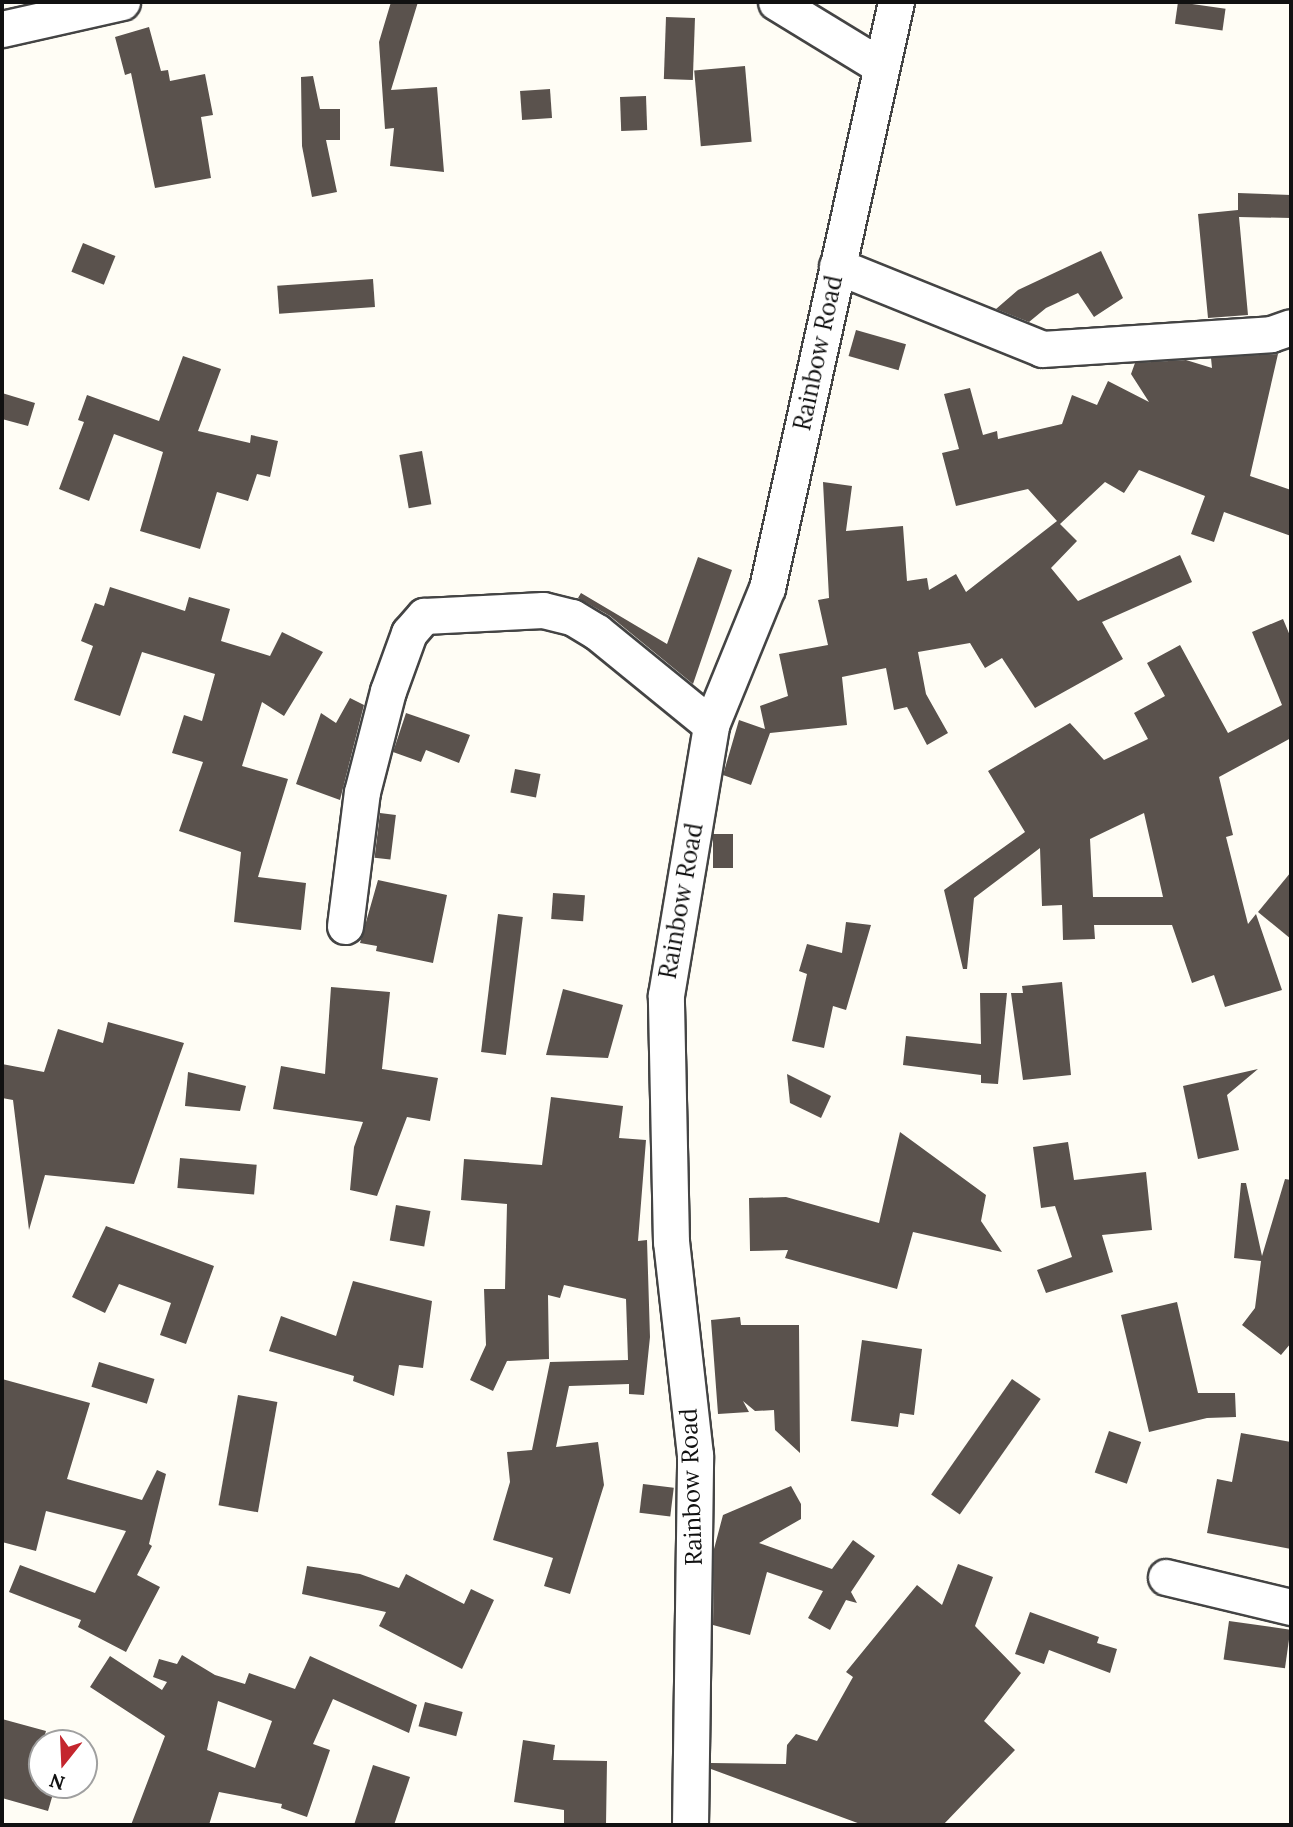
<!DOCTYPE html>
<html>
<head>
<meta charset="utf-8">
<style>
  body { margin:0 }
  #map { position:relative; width:1293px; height:1827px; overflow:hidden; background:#fffdf5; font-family:Lora,serif }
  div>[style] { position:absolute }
  .building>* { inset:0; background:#5a524d; transform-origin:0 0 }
  .roads { filter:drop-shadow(2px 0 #444) drop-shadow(-2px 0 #444) drop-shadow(0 2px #444) drop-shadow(0 -2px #444) }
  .minor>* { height:35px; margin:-17.5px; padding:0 17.5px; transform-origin:17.5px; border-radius:17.5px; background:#fff }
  span { translate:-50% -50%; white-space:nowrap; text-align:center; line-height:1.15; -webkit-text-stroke:7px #fff; paint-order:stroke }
  .street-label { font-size:24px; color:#111 }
  .frame { position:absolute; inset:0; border:4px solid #111; pointer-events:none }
  .north { position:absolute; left:28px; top:1729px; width:70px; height:70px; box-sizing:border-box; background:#fff; border:2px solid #a0a0a0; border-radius:50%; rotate:198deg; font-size:19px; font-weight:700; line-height:28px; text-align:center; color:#111 }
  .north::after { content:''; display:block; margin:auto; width:24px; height:32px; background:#c4262e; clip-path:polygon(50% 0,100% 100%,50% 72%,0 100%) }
</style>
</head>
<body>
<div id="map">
  <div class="building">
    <i style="clip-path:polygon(391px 2px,418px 2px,391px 90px,437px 87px,444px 172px,390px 166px,394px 128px,385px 129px,379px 42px)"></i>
    <i style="left:1178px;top:2px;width:48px;height:22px;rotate:8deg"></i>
    <i style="left:666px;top:17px;width:29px;height:62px;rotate:2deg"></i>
    <i style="clip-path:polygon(149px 27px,161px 71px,168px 70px,170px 81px,205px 74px,213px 115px,201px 117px,211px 178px,155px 188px,131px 73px,125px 75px,115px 37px)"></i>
    <i style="left:745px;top:66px;width:76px;height:51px;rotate:85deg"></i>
    <i style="clip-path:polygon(313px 76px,320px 109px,340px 109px,340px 140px,326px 140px,337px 192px,312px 197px,302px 146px,301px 77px)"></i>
    <i style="left:550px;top:89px;width:29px;height:30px;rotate:86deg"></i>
    <i style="left:646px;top:96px;width:34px;height:26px;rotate:88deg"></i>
    <i style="clip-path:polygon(1238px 193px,1291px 195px,1291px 218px,1239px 217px,1248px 315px,1208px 318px,1198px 214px,1238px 210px)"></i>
    <i style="left:83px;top:243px;width:35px;height:31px;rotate:22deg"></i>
    <i style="clip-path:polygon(1101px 251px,1123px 298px,1094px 317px,1078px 293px,1046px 308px,1029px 322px,996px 309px,1018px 290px)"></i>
    <i style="left:373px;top:279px;width:28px;height:96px;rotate:86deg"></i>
    <i style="left:856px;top:330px;width:52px;height:27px;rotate:16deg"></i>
    <i style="clip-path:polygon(1278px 354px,1250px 476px,1291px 490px,1291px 536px,1224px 512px,1214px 542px,1191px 534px,1205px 496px,1139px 470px,1124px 493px,1105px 482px,1060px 524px,1077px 541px,1051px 568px,1078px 601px,1180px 555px,1192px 582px,1102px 622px,1123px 659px,1035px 708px,1002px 658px,985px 668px,970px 643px,918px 652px,926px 694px,948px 733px,927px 745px,907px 707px,894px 710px,886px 668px,842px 677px,847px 725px,770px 733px,751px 785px,723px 775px,739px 720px,765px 729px,760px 706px,788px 696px,779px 654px,828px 645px,818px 600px,829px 598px,823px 482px,852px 486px,846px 531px,903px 526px,907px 581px,927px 578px,929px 590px,956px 574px,966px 592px,1057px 521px,1028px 489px,956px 506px,942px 453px,959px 449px,944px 394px,970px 388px,983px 435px,997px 431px,998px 439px,1062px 424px,1072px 395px,1097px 405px,1108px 381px,1149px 402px,1131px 374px,1135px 363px,1186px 360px,1212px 368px,1211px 358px)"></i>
    <i style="clip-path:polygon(183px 356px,221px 369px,198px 431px,250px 443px,251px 435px,278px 441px,270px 477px,257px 474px,248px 501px,217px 492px,200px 549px,140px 531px,163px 452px,114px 434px,89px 501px,59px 489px,84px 422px,78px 420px,87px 395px,159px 421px)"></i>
    <i style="clip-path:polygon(2px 393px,35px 403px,28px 426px,2px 419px)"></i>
    <i style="left:422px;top:451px;width:54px;height:23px;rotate:80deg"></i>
    <i style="clip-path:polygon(698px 557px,732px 570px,693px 684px,610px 616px,578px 598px,581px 593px,667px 644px)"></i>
    <i style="clip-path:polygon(110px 587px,185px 611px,189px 597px,230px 609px,221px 641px,270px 656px,282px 632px,323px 652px,284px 716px,262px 702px,242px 766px,288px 779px,258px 877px,306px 883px,301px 930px,234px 922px,241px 852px,179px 831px,203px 762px,172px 753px,184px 715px,202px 721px,215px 674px,142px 652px,120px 716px,74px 700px,93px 646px,81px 641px,95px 603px,104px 606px)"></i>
    <i style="clip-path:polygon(evenodd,1283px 619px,1291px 638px,1291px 738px,1219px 777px,1233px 835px,1226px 837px,1248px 924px,1256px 914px,1282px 990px,1225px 1007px,1214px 975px,1192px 983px,1172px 925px,1094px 925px,1095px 939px,1063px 940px,1062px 905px,1042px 906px,1040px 848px,974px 898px,967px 969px,963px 969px,944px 890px,1025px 832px,988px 771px,1070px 723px,1104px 760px,1148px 739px,1134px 713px,1165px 696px,1147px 663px,1180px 645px,1228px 733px,1282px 705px,1252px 632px,1283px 619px,1144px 813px,1163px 897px,1093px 897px,1090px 839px,1144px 813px)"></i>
    <i style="clip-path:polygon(350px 698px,364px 705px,340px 800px,296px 784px,321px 713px,336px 723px)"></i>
    <i style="clip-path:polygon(406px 713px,470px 735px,459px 763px,426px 750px,421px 762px,393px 752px)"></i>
    <i style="left:515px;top:769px;width:26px;height:24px;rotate:11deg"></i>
    <i style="left:380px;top:813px;width:16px;height:45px;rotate:7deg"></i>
    <i style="left:713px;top:834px;width:20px;height:34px"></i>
    <i style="clip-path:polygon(1291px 872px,1291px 939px,1258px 912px)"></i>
    <i style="clip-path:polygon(378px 880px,447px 895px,433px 963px,376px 951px,377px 946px,360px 943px)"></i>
    <i style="left:553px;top:893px;width:32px;height:26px;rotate:4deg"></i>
    <i style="left:498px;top:914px;width:25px;height:139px;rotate:7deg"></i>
    <i style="clip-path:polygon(846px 922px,871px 925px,846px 1010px,833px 1006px,824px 1048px,792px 1041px,807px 974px,799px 971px,807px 944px,842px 953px)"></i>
    <i style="clip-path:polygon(1062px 982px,1071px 1075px,1023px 1080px,1011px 993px,1023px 993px,1022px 986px)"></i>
    <i style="clip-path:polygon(331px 987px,390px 992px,382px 1069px,438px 1078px,430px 1121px,407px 1117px,377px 1196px,350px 1190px,354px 1147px,363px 1122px,273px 1109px,281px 1066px,325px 1074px)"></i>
    <i style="clip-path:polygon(563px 989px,623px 1005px,608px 1058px,546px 1055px)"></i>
    <i style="clip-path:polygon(980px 993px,1007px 993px,998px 1084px,981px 1083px,981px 1075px,903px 1065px,906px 1036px,981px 1044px)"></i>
    <i style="clip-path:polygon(108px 1022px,184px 1043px,134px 1184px,45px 1175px,29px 1230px,13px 1100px,2px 1098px,2px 1064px,44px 1072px,58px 1029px,103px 1043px)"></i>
    <i style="clip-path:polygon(1258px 1069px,1227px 1095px,1239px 1150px,1198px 1159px,1183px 1086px)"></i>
    <i style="clip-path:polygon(188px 1072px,246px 1086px,240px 1111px,185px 1106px)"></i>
    <i style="clip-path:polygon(787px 1074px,831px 1096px,821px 1118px,790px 1103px)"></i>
    <i style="clip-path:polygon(551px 1097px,623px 1106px,619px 1138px,646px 1140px,638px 1241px,647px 1240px,650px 1337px,644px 1395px,629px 1394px,629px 1384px,569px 1386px,556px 1447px,598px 1442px,604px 1485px,570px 1594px,544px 1586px,553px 1558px,493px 1540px,510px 1482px,507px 1452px,532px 1450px,550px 1362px,628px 1360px,626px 1299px,564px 1285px,560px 1298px,548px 1295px,549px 1359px,507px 1361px,493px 1391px,470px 1380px,486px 1345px,484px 1289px,505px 1289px,507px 1204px,461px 1200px,464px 1159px,542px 1165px)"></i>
    <i style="clip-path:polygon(900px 1132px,986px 1195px,981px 1221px,1002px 1252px,913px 1232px,897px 1289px,785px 1258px,788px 1250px,750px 1251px,749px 1198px,786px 1197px,879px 1223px)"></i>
    <i style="clip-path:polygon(1068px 1142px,1074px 1180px,1146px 1172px,1152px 1230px,1102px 1235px,1113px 1272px,1046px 1293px,1037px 1270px,1072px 1257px,1055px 1206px,1041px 1208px,1033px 1147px)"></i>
    <i style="left:180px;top:1158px;width:77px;height:30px;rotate:5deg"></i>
    <i style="clip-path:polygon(1285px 1179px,1291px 1180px,1291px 1343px,1281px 1355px,1242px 1325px,1255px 1308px,1261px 1261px,1234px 1258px,1241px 1183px,1246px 1183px,1262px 1256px)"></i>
    <i style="left:396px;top:1205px;width:35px;height:36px;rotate:10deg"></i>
    <i style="clip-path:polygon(106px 1226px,214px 1266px,186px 1344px,160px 1335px,171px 1303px,119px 1284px,105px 1313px,72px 1297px)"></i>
    <i style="clip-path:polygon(353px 1281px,432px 1301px,423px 1368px,399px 1365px,394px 1396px,353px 1381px,354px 1376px,269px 1351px,281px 1316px,336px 1336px)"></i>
    <i style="clip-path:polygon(1177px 1302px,1198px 1393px,1235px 1393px,1236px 1417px,1207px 1418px,1149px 1432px,1121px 1315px)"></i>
    <i style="clip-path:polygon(740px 1317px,741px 1325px,799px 1325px,800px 1453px,775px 1430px,774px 1410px,755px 1411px,743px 1401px,749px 1412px,718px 1414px,711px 1320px)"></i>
    <i style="clip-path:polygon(862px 1340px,922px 1349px,914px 1415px,900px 1413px,898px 1427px,851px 1421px)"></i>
    <i style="left:99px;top:1362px;width:58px;height:26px;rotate:17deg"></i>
    <i style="clip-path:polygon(2px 1379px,90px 1403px,67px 1479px,142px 1500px,157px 1470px,166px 1474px,149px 1544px,152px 1546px,137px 1575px,160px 1587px,126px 1652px,78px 1627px,81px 1620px,9px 1592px,20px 1565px,95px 1593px,126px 1531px,46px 1511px,36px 1551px,2px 1542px)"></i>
    <i style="left:1012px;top:1379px;width:35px;height:141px;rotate:35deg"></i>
    <i style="left:238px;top:1395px;width:40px;height:112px;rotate:10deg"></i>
    <i style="left:1109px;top:1431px;width:34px;height:44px;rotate:19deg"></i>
    <i style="clip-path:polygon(1241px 1433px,1291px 1442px,1291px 1549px,1207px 1533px,1217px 1479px,1232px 1482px)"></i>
    <i style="left:643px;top:1484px;width:31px;height:29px;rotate:7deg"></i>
    <i style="clip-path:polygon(791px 1486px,801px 1504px,801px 1519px,759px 1543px,832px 1569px,853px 1540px,875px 1556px,851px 1592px,857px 1603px,846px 1600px,830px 1630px,808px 1618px,823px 1591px,767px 1572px,750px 1635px,713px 1625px,714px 1549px,723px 1515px)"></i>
    <i style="clip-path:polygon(958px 1564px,993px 1577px,975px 1626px,1021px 1673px,984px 1721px,1015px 1750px,943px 1825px,863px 1825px,711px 1769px,711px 1763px,786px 1764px,787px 1745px,796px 1734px,817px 1741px,853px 1677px,846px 1672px,917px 1585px,942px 1605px)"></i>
    <i style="clip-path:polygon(307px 1566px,360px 1574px,399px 1588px,406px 1574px,464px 1604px,471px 1589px,494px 1600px,462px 1669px,379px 1626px,386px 1612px,302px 1594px)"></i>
    <i style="clip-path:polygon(1030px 1612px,1099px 1637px,1097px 1643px,1117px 1649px,1110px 1673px,1049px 1650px,1044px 1664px,1015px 1654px)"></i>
    <i style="left:1229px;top:1621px;width:62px;height:39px;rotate:8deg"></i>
    <i style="clip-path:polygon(evenodd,182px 1655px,215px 1675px,245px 1684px,249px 1673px,295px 1689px,310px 1656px,417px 1705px,409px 1733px,333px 1699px,313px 1744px,330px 1750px,307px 1817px,281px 1808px,282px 1804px,219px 1792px,209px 1825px,131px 1825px,165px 1736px,90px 1687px,110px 1656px,162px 1690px,167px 1682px,153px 1677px,159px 1659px,177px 1664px,182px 1655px,218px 1701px,272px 1721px,255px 1768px,207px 1750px,218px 1701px)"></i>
    <i style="left:425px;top:1702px;width:39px;height:25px;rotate:15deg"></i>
    <i style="clip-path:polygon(2px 1719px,46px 1731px,32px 1781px,55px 1787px,48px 1811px,2px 1798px)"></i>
    <i style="clip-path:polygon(523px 1740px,555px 1745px,553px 1760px,607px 1761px,606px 1825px,564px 1825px,564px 1810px,514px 1802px)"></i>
    <i style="clip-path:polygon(373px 1765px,410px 1777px,394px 1825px,354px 1825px)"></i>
  </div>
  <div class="roads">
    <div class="minor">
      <i style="left:776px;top:2px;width:123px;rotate:31.4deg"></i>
      <i style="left:2px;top:29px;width:123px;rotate:-12.7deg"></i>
      <i style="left:837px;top:266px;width:221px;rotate:22deg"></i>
      <i style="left:1042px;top:349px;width:229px;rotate:-3.7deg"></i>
      <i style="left:1271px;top:334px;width:21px;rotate:-19deg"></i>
      <i style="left:345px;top:926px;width:135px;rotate:-82.8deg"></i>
      <i style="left:362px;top:792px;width:104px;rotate:-75.6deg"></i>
      <i style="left:388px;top:691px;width:62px;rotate:-70.1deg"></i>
      <i style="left:409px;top:633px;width:23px;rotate:-49deg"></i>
      <i style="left:424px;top:616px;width:119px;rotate:-2.9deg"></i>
      <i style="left:543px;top:610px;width:30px;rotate:14deg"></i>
      <i style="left:572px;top:617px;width:29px;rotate:31deg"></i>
      <i style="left:597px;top:632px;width:147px;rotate:39.2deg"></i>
      <i style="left:1166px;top:1577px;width:129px;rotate:13.5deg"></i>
      <i style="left:690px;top:1825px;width:370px;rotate:-89.2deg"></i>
      <i style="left:695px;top:1455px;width:214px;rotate:-96.4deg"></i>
      <i style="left:671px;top:1242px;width:247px;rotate:-91.2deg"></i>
      <i style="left:666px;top:995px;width:274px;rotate:-80.5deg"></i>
      <i style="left:711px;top:725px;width:148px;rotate:-67.8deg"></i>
      <i style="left:767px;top:588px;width:600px;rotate:-77.59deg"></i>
    </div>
  </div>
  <div class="street-label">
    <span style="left:818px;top:353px;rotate:-78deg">Rainbow Road</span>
    <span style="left:681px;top:901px;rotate:-80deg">Rainbow Road</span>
    <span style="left:691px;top:1487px;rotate:-92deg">Rainbow Road</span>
  </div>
  <div class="frame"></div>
  <div class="north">N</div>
</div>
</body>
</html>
